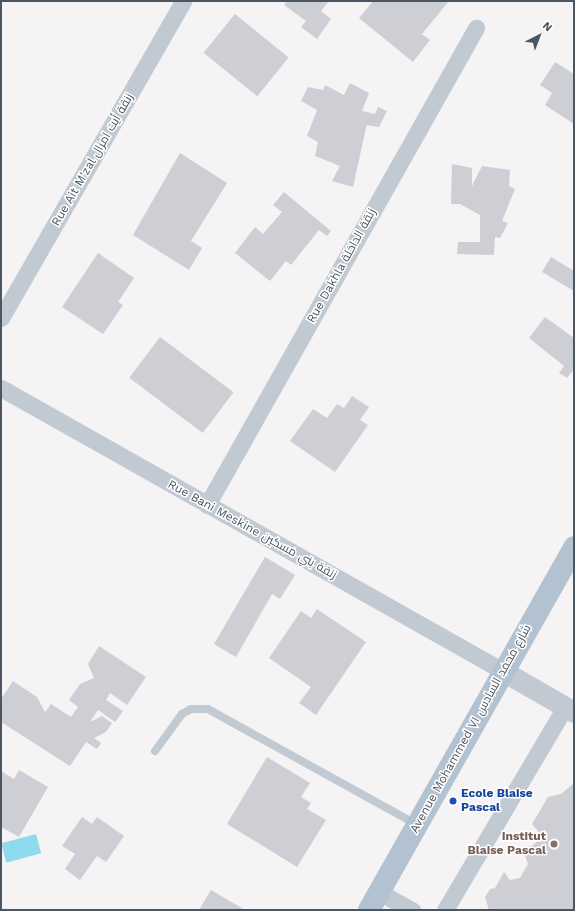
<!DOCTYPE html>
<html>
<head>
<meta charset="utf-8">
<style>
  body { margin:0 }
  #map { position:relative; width:575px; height:911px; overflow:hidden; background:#f5f3f3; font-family:"Work Sans",Cairo,sans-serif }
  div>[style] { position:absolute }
  .water>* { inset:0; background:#90daee; transform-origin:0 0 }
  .building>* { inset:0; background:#cdcfd5; transform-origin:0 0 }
  .service>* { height:8px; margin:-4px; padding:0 4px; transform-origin:4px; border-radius:4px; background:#c1cad2 }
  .minor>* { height:17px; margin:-8.5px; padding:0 8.5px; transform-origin:8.5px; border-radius:8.5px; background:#c1cad2 }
  .tertiary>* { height:21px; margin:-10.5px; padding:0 10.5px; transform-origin:10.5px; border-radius:10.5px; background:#c1cad2 }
  .primary>* { height:22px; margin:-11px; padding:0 11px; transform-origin:11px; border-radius:11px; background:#b3c2d1 }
  .dots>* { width:11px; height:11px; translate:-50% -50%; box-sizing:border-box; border:2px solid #fff; border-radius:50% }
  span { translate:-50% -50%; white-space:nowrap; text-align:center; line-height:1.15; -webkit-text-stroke:3px #fff; paint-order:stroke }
  .street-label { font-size:12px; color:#4a5661 }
  .transit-label { font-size:12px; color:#164399; font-weight:700 }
  .left { translate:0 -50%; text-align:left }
  .education-label { font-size:12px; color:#785e54; font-weight:700 }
  .right { translate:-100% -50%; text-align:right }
  .frame { position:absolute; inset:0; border:2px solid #4a5661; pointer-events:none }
  .north { position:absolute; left:519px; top:16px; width:40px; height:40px; -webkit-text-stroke:3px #fff; paint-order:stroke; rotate:42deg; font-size:11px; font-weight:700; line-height:16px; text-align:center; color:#4a5661 }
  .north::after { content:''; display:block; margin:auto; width:14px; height:18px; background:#4a5661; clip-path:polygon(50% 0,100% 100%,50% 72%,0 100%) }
</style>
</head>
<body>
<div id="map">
  <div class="water">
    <i style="left:36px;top:834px;width:20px;height:36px;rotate:75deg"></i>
  </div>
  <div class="building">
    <i style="clip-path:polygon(287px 1px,329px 1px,321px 11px,331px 19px,317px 39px,301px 27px,306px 21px,284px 5px)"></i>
    <i style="clip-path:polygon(373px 1px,449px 1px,422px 34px,430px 40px,413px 62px,359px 18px)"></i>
    <i style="left:235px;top:14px;width:69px;height:50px;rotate:39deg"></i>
    <i style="clip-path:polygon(555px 62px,574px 74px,574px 124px,545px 105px,552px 93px,540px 85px)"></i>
    <i style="clip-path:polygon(350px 83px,369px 93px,362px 111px,375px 114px,378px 107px,387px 111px,379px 127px,367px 125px,366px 128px,353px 187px,332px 181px,340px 166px,315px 156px,318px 142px,307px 136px,317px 110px,301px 101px,308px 87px,323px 90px,325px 85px,344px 95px)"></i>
    <i style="clip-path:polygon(180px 153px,227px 183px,191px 241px,202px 248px,189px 270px,133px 235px)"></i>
    <i style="clip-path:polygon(452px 164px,472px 168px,472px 186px,482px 166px,510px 170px,509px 186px,515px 189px,502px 221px,508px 223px,500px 238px,495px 237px,494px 255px,457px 254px,458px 242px,480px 242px,480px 215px,460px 204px,451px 204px)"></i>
    <i style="clip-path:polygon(284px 192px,331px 231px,327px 236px,319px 230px,291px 265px,286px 261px,270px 281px,235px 253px,255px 227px,263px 234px,282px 212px,273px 205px)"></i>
    <i style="clip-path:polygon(98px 253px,134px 278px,118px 302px,123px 305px,103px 334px,62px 307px)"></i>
    <i style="clip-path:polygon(551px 257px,574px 271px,574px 291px,542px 272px)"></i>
    <i style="clip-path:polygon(545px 317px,574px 338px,574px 369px,567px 378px,559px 373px,564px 366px,529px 338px)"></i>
    <i style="left:160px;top:337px;width:92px;height:51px;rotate:37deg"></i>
    <i style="clip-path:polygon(352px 396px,369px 407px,360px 420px,368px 425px,335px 472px,290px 441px,313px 409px,327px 418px,337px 404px,344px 408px)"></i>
    <i style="clip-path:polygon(265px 557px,295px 575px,280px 599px,272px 594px,236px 657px,214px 644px)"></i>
    <i style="clip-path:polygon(317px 609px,366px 642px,316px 715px,299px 703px,311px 687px,269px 658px,301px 611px,311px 618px)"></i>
    <i style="clip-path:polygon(99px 646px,146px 677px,127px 705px,110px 693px,106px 700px,123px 711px,115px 722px,98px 710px,90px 722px,102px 716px,112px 723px,106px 732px,94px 738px,101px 743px,97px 749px,86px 742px,70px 766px,1px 722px,1px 699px,13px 681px,37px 697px,45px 712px,51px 704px,71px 717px,78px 707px,69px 700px,80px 684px,94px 678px,88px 664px)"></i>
    <i style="clip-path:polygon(267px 757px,310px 783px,301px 797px,311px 803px,307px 809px,326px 820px,297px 867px,227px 824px)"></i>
    <i style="clip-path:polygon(19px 770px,48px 787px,19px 837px,1px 827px,1px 771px,14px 779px)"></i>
    <i style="clip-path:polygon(574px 783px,574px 910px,489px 910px,485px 897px,490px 889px,495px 888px,504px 872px,510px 880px,520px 878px,528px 864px,524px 852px,543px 837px,532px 824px,548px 797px,561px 794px)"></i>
    <i style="clip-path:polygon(82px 817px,92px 824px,97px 817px,124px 836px,106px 862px,97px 856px,80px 880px,65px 869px,75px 854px,62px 846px)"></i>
    <i style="clip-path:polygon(211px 890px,245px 910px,199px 910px)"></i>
  </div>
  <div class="service">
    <i style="left:155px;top:751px;width:46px;rotate:-53.9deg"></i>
    <i style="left:182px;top:714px;width:10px;rotate:-29deg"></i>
    <i style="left:191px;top:709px;width:17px"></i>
    <i style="left:208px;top:709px;width:239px;rotate:29deg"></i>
  </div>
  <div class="minor">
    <i style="left:1px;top:318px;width:366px;rotate:-60.1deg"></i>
    <i style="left:1px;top:388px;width:576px;rotate:29.41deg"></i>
    <i style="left:207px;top:505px;width:548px;rotate:-60.58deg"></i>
    <i style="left:379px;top:892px;width:38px;rotate:29deg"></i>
    <i style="left:445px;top:910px;width:236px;rotate:-59.4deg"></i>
  </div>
  <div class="tertiary">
    <i style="left:503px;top:671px;width:82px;rotate:30deg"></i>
  </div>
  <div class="primary">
    <i style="left:369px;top:910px;width:417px;rotate:-60.5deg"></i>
  </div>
  <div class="dots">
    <i style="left:453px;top:801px;background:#1a4fb4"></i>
    <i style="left:554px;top:844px;background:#8d6e63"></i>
  </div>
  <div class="street-label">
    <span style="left:93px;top:160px;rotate:-60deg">Rue Ait M'zal زنقة أيت امزال</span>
    <span style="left:342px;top:266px;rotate:-61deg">Rue Dakhla زنقة الداخلة</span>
    <span style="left:252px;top:530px;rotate:29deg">Rue Bani Meskine زنقة بني مسكين</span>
    <span style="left:471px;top:729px;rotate:-61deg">Avenue Mohammed VI شارع محمد السادس</span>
  </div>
  <div class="transit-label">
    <span class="left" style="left:461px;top:801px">Ecole Blaise<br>Pascal</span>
  </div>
  <div class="education-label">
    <span class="right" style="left:546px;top:844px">Institut<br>Blaise Pascal</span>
  </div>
  <div class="frame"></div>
  <div class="north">N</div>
</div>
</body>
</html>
